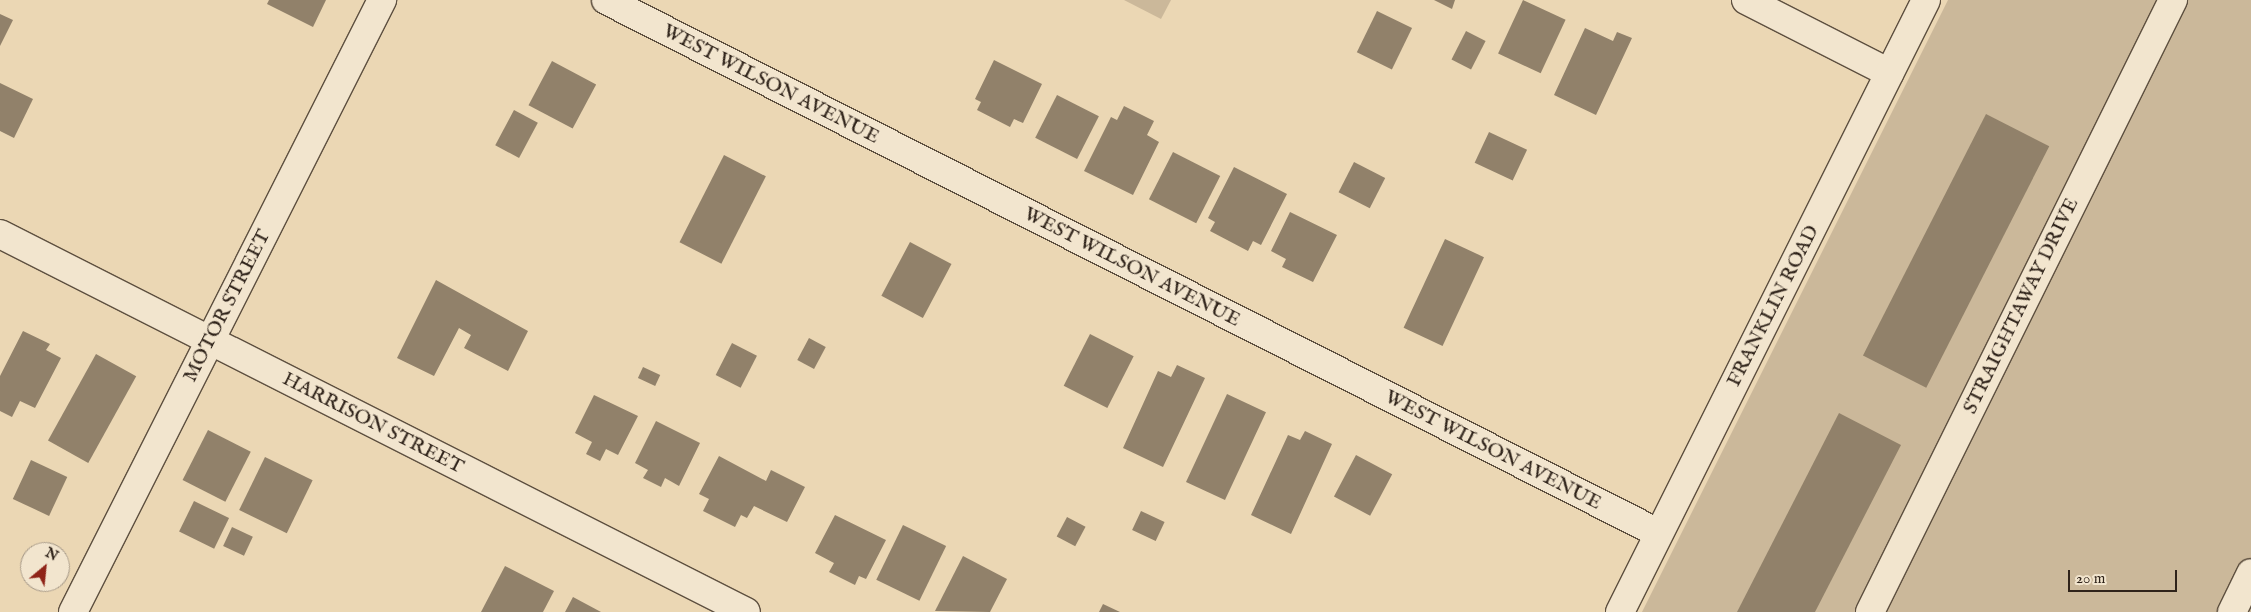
<!DOCTYPE html>
<html>
<head>
<meta charset="utf-8">
<style>
  body { margin:0 }
  #map { position:relative; width:2251px; height:612px; overflow:hidden; background:#ebd7b4; font-family:"IM FELL English",serif }
  div>[style] { position:absolute }
  .green>* { inset:0; background:#cbb89a }
  .building>* { inset:0; background:#91816a; transform-origin:0 0 }
  .roads { filter:drop-shadow(1px 0 #5e5040) drop-shadow(-1px 0 #5e5040) drop-shadow(0 1px #5e5040) drop-shadow(0 -1px #5e5040) }
  .minor>* { height:28px; margin:-14px; padding:0 14px; transform-origin:14px; border-radius:14px; background:#f2e5ce }
  span { translate:-50% -50%; white-space:nowrap; text-align:center; line-height:1.15; -webkit-text-stroke:4.5px #f2e5ce; paint-order:stroke }
  .street-label { font-size:20px; color:#2f231a }
  .north { position:absolute; left:20px; top:542px; width:50px; height:50px; box-sizing:border-box; background:#f2e5ce; border:1px solid #a49786; border-radius:50%; rotate:28deg; font-size:14px; font-weight:700; line-height:20px; text-align:center; color:#2f231a }
  .north::after { content:''; display:block; margin:auto; width:18px; height:22px; background:#8f2418; clip-path:polygon(50% 0,100% 100%,50% 72%,0 100%) }
  .scale { position:absolute; left:2068px; top:570px; width:109px; height:22px; box-sizing:border-box; border:2px solid #2f231a; border-top:0; padding-left:6px; font-size:15px; line-height:18px; white-space:nowrap; color:#2f231a; -webkit-text-stroke:4px #f2e5ce; paint-order:stroke }
</style>
</head>
<body>
<div id="map">
  <div class="green">
    <i style="clip-path:polygon(1124px 0,1171px 0,1161px 19px)"></i>
    <i style="clip-path:polygon(1948px 0,2251px 0,2251px 612px,1642px 612px)"></i>
  </div>
  <div class="building">
    <i style="clip-path:polygon(269px 0,326px 0,313px 27px,267px 4px)"></i>
    <i style="clip-path:polygon(1434px 0,1455px 0,1452px 9px)"></i>
    <i style="left:1523px;top:0;width:47px;height:59px;rotate:25deg"></i>
    <i style="left:1377px;top:11px;width:39px;height:46px;rotate:26deg"></i>
    <i style="clip-path:polygon(0 14px,13px 20px,0 46px)"></i>
    <i style="clip-path:polygon(1585px 28px,1613px 41px,1617px 32px,1632px 38px,1596px 115px,1554px 95px)"></i>
    <i style="left:1466px;top:31px;width:22px;height:32px;rotate:27deg"></i>
    <i style="clip-path:polygon(994px 60px,1042px 84px,1023px 123px,1014px 119px,1010px 127px,977px 110px,981px 102px,975px 99px)"></i>
    <i style="left:552px;top:61px;width:50px;height:50px;rotate:28deg"></i>
    <i style="clip-path:polygon(0 83px,33px 99px,14px 138px,0 131px)"></i>
    <i style="left:1057px;top:95px;width:47px;height:48px;rotate:27deg"></i>
    <i style="clip-path:polygon(1124px 106px,1154px 121px,1147px 135px,1159px 142px,1133px 195px,1084px 171px,1111px 117px,1117px 120px)"></i>
    <i style="left:514px;top:110px;width:27px;height:40px;rotate:28deg"></i>
    <i style="left:1986px;top:114px;width:71px;height:271px;rotate:27deg"></i>
    <i style="left:1489px;top:132px;width:42px;height:34px;rotate:25deg"></i>
    <i style="left:1173px;top:152px;width:53px;height:53px;rotate:27deg"></i>
    <i style="left:724px;top:155px;width:47px;height:98px;rotate:27deg"></i>
    <i style="left:1354px;top:162px;width:35px;height:34px;rotate:27deg"></i>
    <i style="clip-path:polygon(1234px 167px,1287px 194px,1261px 245px,1253px 241px,1248px 251px,1210px 231px,1215px 222px,1208px 218px)"></i>
    <i style="clip-path:polygon(1290px 212px,1337px 235px,1313px 282px,1282px 267px,1286px 259px,1271px 251px)"></i>
    <i style="left:1445px;top:239px;width:43px;height:98px;rotate:25deg"></i>
    <i style="left:910px;top:242px;width:47px;height:61px;rotate:28deg"></i>
    <i style="clip-path:polygon(436px 280px,528px 331px,508px 371px,464px 348px,471px 335px,459px 328px,434px 376px,397px 358px)"></i>
    <i style="clip-path:polygon(23px 331px,50px 344px,46px 350px,61px 358px,35px 408px,20px 401px,12px 417px,0 411px,0 376px)"></i>
    <i style="left:1090px;top:334px;width:49px;height:58px;rotate:27deg"></i>
    <i style="left:809px;top:338px;width:19px;height:25px;rotate:28deg"></i>
    <i style="left:732px;top:343px;width:28px;height:36px;rotate:27deg"></i>
    <i style="left:96px;top:354px;width:46px;height:99px;rotate:29deg"></i>
    <i style="clip-path:polygon(1177px 365px,1205px 378px,1163px 467px,1123px 448px,1158px 371px,1171px 377px)"></i>
    <i style="left:643px;top:367px;width:19px;height:12px;rotate:25deg"></i>
    <i style="left:1227px;top:394px;width:43px;height:97px;rotate:25deg"></i>
    <i style="clip-path:polygon(594px 395px,638px 416px,618px 455px,606px 449px,600px 461px,586px 454px,592px 442px,575px 433px)"></i>
    <i style="clip-path:polygon(1839px 413px,1901px 445px,1815px 612px,1737px 612px)"></i>
    <i style="clip-path:polygon(656px 421px,700px 443px,679px 486px,665px 478px,661px 487px,643px 478px,648px 470px,635px 463px)"></i>
    <i style="left:208px;top:430px;width:48px;height:56px;rotate:27deg"></i>
    <i style="clip-path:polygon(1305px 431px,1332px 444px,1291px 534px,1251px 515px,1288px 435px,1300px 440px)"></i>
    <i style="left:1356px;top:455px;width:41px;height:47px;rotate:28deg"></i>
    <i style="clip-path:polygon(719px 456px,766px 481px,771px 470px,805px 487px,787px 522px,754px 506px,747px 518px,741px 515px,735px 527px,703px 511px,709px 499px,699px 494px)"></i>
    <i style="left:265px;top:457px;width:53px;height:59px;rotate:26deg"></i>
    <i style="left:31px;top:460px;width:40px;height:43px;rotate:25deg"></i>
    <i style="left:194px;top:501px;width:39px;height:34px;rotate:26deg"></i>
    <i style="left:1141px;top:511px;width:26px;height:21px;rotate:25deg"></i>
    <i style="clip-path:polygon(835px 515px,886px 540px,866px 579px,859px 576px,855px 585px,829px 572px,834px 563px,815px 553px)"></i>
    <i style="left:1067px;top:517px;width:21px;height:22px;rotate:28deg"></i>
    <i style="left:903px;top:525px;width:48px;height:61px;rotate:26deg"></i>
    <i style="left:232px;top:527px;width:23px;height:21px;rotate:25deg"></i>
    <i style="clip-path:polygon(963px 556px,1007px 579px,990px 612px,935px 611px)"></i>
    <i style="clip-path:polygon(505px 566px,554px 591px,543px 612px,481px 612px)"></i>
    <i style="clip-path:polygon(573px 597px,601px 612px,565px 612px)"></i>
    <i style="clip-path:polygon(1103px 604px,1120px 612px,1099px 612px)"></i>
  </div>
  <div class="roads">
    <div class="minor">
      <i style="left:606px;top:0;width:1179px;rotate:26.87deg"></i>
      <i style="left:1746px;top:0;width:161px;rotate:27deg"></i>
      <i style="left:0;top:234px;width:836px;rotate:26.87deg"></i>
      <i style="left:73px;top:612px;width:686px;rotate:-63.21deg"></i>
      <i style="left:1620px;top:612px;width:684px;rotate:-63.43deg"></i>
      <i style="left:1870px;top:612px;width:683px;rotate:-63.66deg"></i>
      <i style="left:2232px;top:612px;width:43px;rotate:-64deg"></i>
    </div>
  </div>
  <div class="street-label">
    <span style="left:771px;top:84px;rotate:27deg">WEST WILSON AVENUE</span>
    <span style="left:1132px;top:267px;rotate:27deg">WEST WILSON AVENUE</span>
    <span style="left:227px;top:306px;rotate:-63deg">MOTOR STREET</span>
    <span style="left:1773px;top:306px;rotate:-63deg">FRANKLIN ROAD</span>
    <span style="left:2021px;top:306px;rotate:-64deg">STRAIGHTAWAY DRIVE</span>
    <span style="left:373px;top:423px;rotate:27deg">HARRISON STREET</span>
    <span style="left:1493px;top:450px;rotate:27deg">WEST WILSON AVENUE</span>
  </div>
  <div class="north">N</div>
  <div class="scale">20 m</div>
</div>
</body>
</html>
